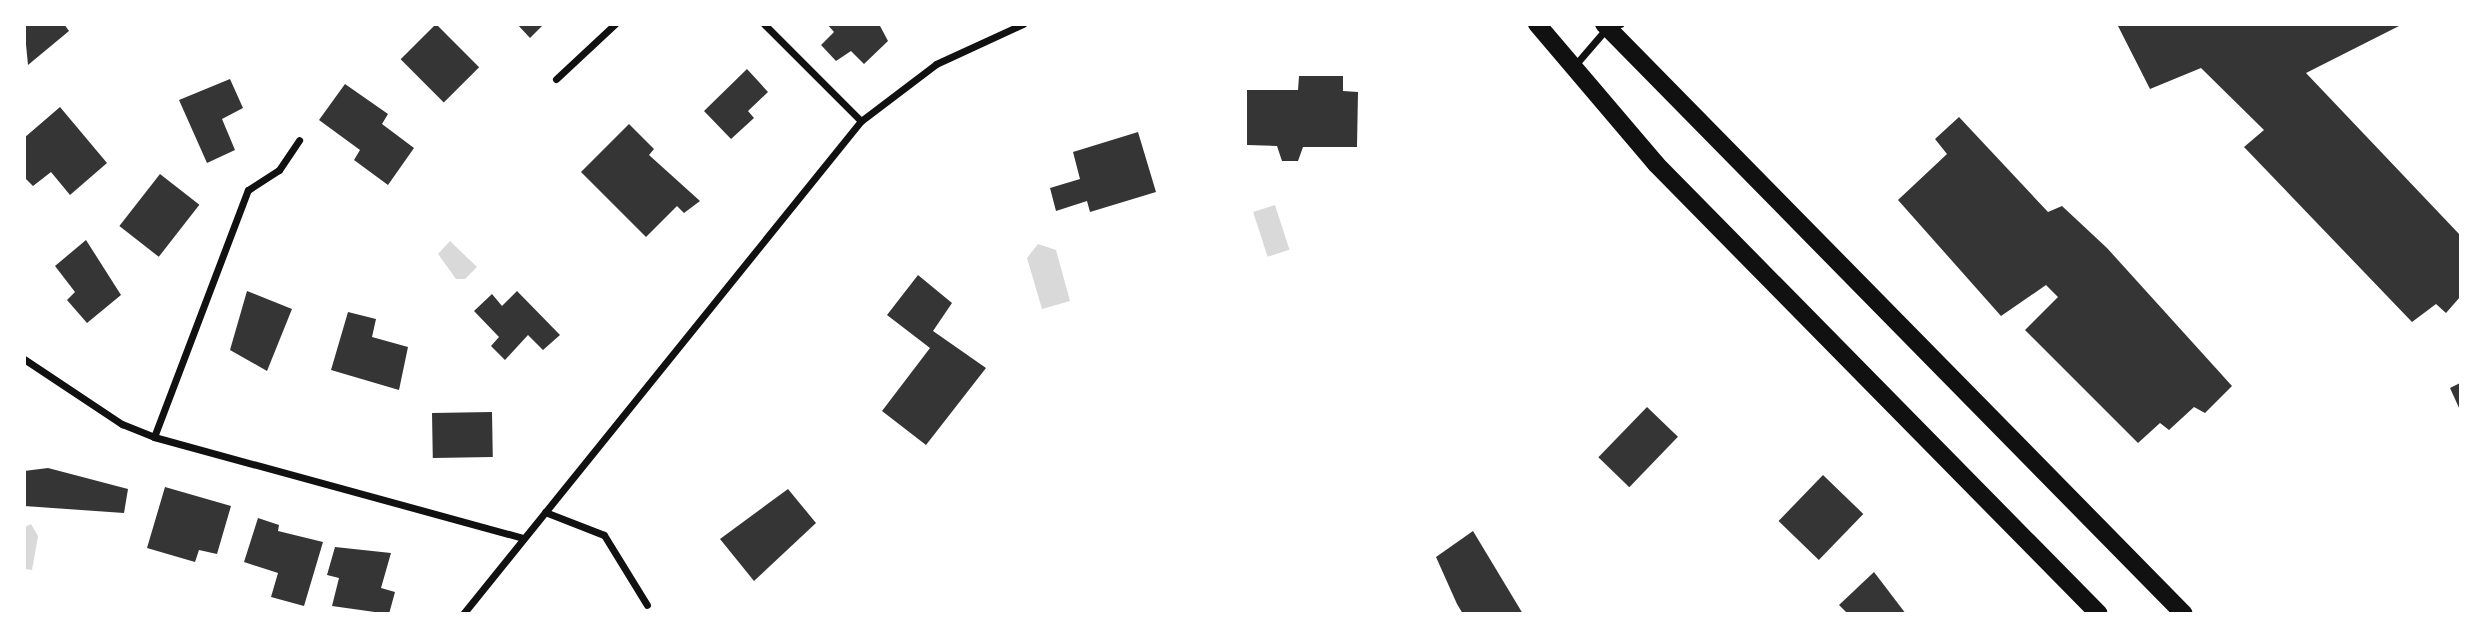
<!DOCTYPE html>
<html>
<head>
<meta charset="utf-8">
<style>
  body { margin:0 }
  #map { position:relative; width:2485px; height:638px; overflow:hidden; background:#fff; font-family:Mulish,sans-serif }
  div>[style] { position:absolute }
  .water>* { inset:0; background:#d9d9d9; transform-origin:0 0 }
  .building>* { inset:0; background:#353535; transform-origin:0 0 }
  .minor>* { height:7px; margin:-3.5px; padding:0 3.5px; transform-origin:3.5px; border-radius:3.5px; background:#111 }
  .primary>* { height:18px; margin:-9px; padding:0 9px; transform-origin:9px; border-radius:9px; background:#111 }
  span { translate:-50% -50%; white-space:nowrap; text-align:center; line-height:1.15; -webkit-text-stroke:7px #fff; paint-order:stroke }
  .frame { position:absolute; inset:0; border:26px solid #fff; pointer-events:none }
</style>
</head>
<body>
<div id="map">
  <div class="water">
    <i style="left:1275px;top:205px;width:47px;height:23px;rotate:72deg"></i>
    <i style="clip-path:polygon(450px 241px,477px 267px,465px 279px,456px 279px,438px 254px)"></i>
    <i style="clip-path:polygon(1038px 244px,1056px 250px,1070px 301px,1042px 309px,1027px 258px)"></i>
    <i style="clip-path:polygon(31px 524px,38px 536px,32px 570px,24px 569px,25px 527px)"></i>
  </div>
  <div class="building">
    <i style="clip-path:polygon(24px 24px,64px 24px,69px 31px,28px 65px)"></i>
    <i style="left:436px;top:24px;width:61px;height:50px;rotate:45deg"></i>
    <i style="clip-path:polygon(517px 24px,544px 24px,530px 38px)"></i>
    <i style="clip-path:polygon(827px 24px,879px 24px,888px 41px,864px 64px,851px 51px,836px 61px,821px 45px,834px 32px)"></i>
    <i style="clip-path:polygon(2117px 24px,2403px 24px,2306px 73px,2460px 235px,2460px 297px,2446px 313px,2436px 304px,2412px 322px,2244px 147px,2264px 130px,2201px 68px,2150px 89px)"></i>
    <i style="clip-path:polygon(747px 69px,768px 92px,748px 111px,754px 118px,731px 139px,704px 111px)"></i>
    <i style="clip-path:polygon(1299px 76px,1343px 76px,1343px 91px,1358px 92px,1357px 147px,1303px 147px,1298px 161px,1282px 161px,1277px 146px,1247px 145px,1247px 90px,1298px 90px)"></i>
    <i style="clip-path:polygon(230px 79px,243px 108px,222px 119px,235px 150px,207px 163px,179px 100px)"></i>
    <i style="clip-path:polygon(345px 84px,388px 114px,382px 124px,414px 148px,388px 185px,354px 160px,360px 150px,319px 120px)"></i>
    <i style="clip-path:polygon(60px 107px,107px 163px,70px 195px,51px 172px,33px 186px,24px 177px,24px 138px)"></i>
    <i style="clip-path:polygon(1959px 117px,2048px 212px,2062px 206px,2107px 248px,2232px 386px,2205px 413px,2194px 407px,2169px 430px,2160px 423px,2138px 443px,2025px 330px,2058px 297px,2046px 285px,2001px 316px,1898px 200px,1947px 154px,1935px 139px)"></i>
    <i style="clip-path:polygon(629px 124px,654px 149px,649px 155px,700px 201px,684px 213px,677px 206px,646px 237px,581px 172px)"></i>
    <i style="clip-path:polygon(1138px 132px,1156px 192px,1090px 212px,1087px 201px,1056px 211px,1050px 188px,1080px 179px,1073px 152px)"></i>
    <i style="left:160px;top:174px;width:50px;height:66px;rotate:38deg"></i>
    <i style="clip-path:polygon(86px 240px,121px 295px,87px 323px,67px 300px,75px 292px,55px 266px)"></i>
    <i style="clip-path:polygon(918px 275px,952px 303px,933px 331px,986px 368px,926px 445px,882px 411px,930px 348px,887px 315px)"></i>
    <i style="clip-path:polygon(247px 291px,292px 309px,267px 371px,230px 350px)"></i>
    <i style="clip-path:polygon(517px 291px,560px 335px,543px 350px,528px 335px,505px 360px,491px 346px,499px 337px,474px 311px,492px 294px,502px 306px)"></i>
    <i style="clip-path:polygon(348px 312px,376px 319px,372px 337px,408px 347px,399px 390px,331px 370px)"></i>
    <i style="clip-path:polygon(2460px 383px,2460px 410px,2450px 388px)"></i>
    <i style="left:1647px;top:407px;width:43px;height:70px;rotate:44deg"></i>
    <i style="left:492px;top:412px;width:45px;height:60px;rotate:89deg"></i>
    <i style="clip-path:polygon(48px 468px,128px 489px,124px 513px,24px 506px,24px 471px)"></i>
    <i style="left:1823px;top:475px;width:56px;height:64px;rotate:44deg"></i>
    <i style="clip-path:polygon(165px 487px,231px 506px,217px 554px,199px 550px,195px 562px,147px 548px)"></i>
    <i style="clip-path:polygon(788px 489px,816px 523px,754px 581px,720px 539px)"></i>
    <i style="clip-path:polygon(258px 518px,279px 525px,278px 531px,323px 542px,304px 606px,271px 597px,278px 573px,244px 562px)"></i>
    <i style="clip-path:polygon(1473px 531px,1523px 614px,1463px 614px,1457px 604px,1436px 557px)"></i>
    <i style="clip-path:polygon(335px 547px,391px 553px,381px 588px,395px 592px,389px 614px,332px 606px,339px 578px,327px 575px)"></i>
    <i style="clip-path:polygon(1874px 572px,1906px 614px,1848px 614px,1839px 605px)"></i>
  </div>
  <div class="minor">
    <i style="left:764px;top:24px;width:137px;rotate:45deg"></i>
    <i style="left:1576px;top:64px;width:48px;rotate:-49.3deg"></i>
    <i style="left:1607px;top:28px;width:14px;rotate:-17deg"></i>
    <i style="left:556px;top:79px;width:81px;rotate:-43deg"></i>
    <i style="left:24px;top:359px;width:118px;rotate:33.6deg"></i>
    <i style="left:122px;top:424px;width:35px;rotate:22deg"></i>
    <i style="left:154px;top:437px;width:383px;rotate:15.3deg"></i>
    <i style="left:154px;top:437px;width:264px;rotate:-69.2deg"></i>
    <i style="left:248px;top:190px;width:37px;rotate:-33deg"></i>
    <i style="left:279px;top:170px;width:36px;rotate:-56deg"></i>
    <i style="left:545px;top:512px;width:63px;rotate:21.3deg"></i>
    <i style="left:604px;top:535px;width:82px;rotate:58.4deg"></i>
    <i style="left:463px;top:614px;width:634px;rotate:-51.09deg"></i>
    <i style="left:861px;top:121px;width:94px;rotate:-37.2deg"></i>
    <i style="left:936px;top:64px;width:96px;rotate:-24.7deg"></i>
  </div>
  <div class="primary">
    <i style="left:1537px;top:24px;width:184px;rotate:49.6deg"></i>
    <i style="left:1656px;top:164px;width:631px;rotate:45.45deg"></i>
    <i style="left:1604px;top:24px;width:827px;rotate:45.49deg"></i>
  </div>
  <div class="frame"></div>
</div>
</body>
</html>
